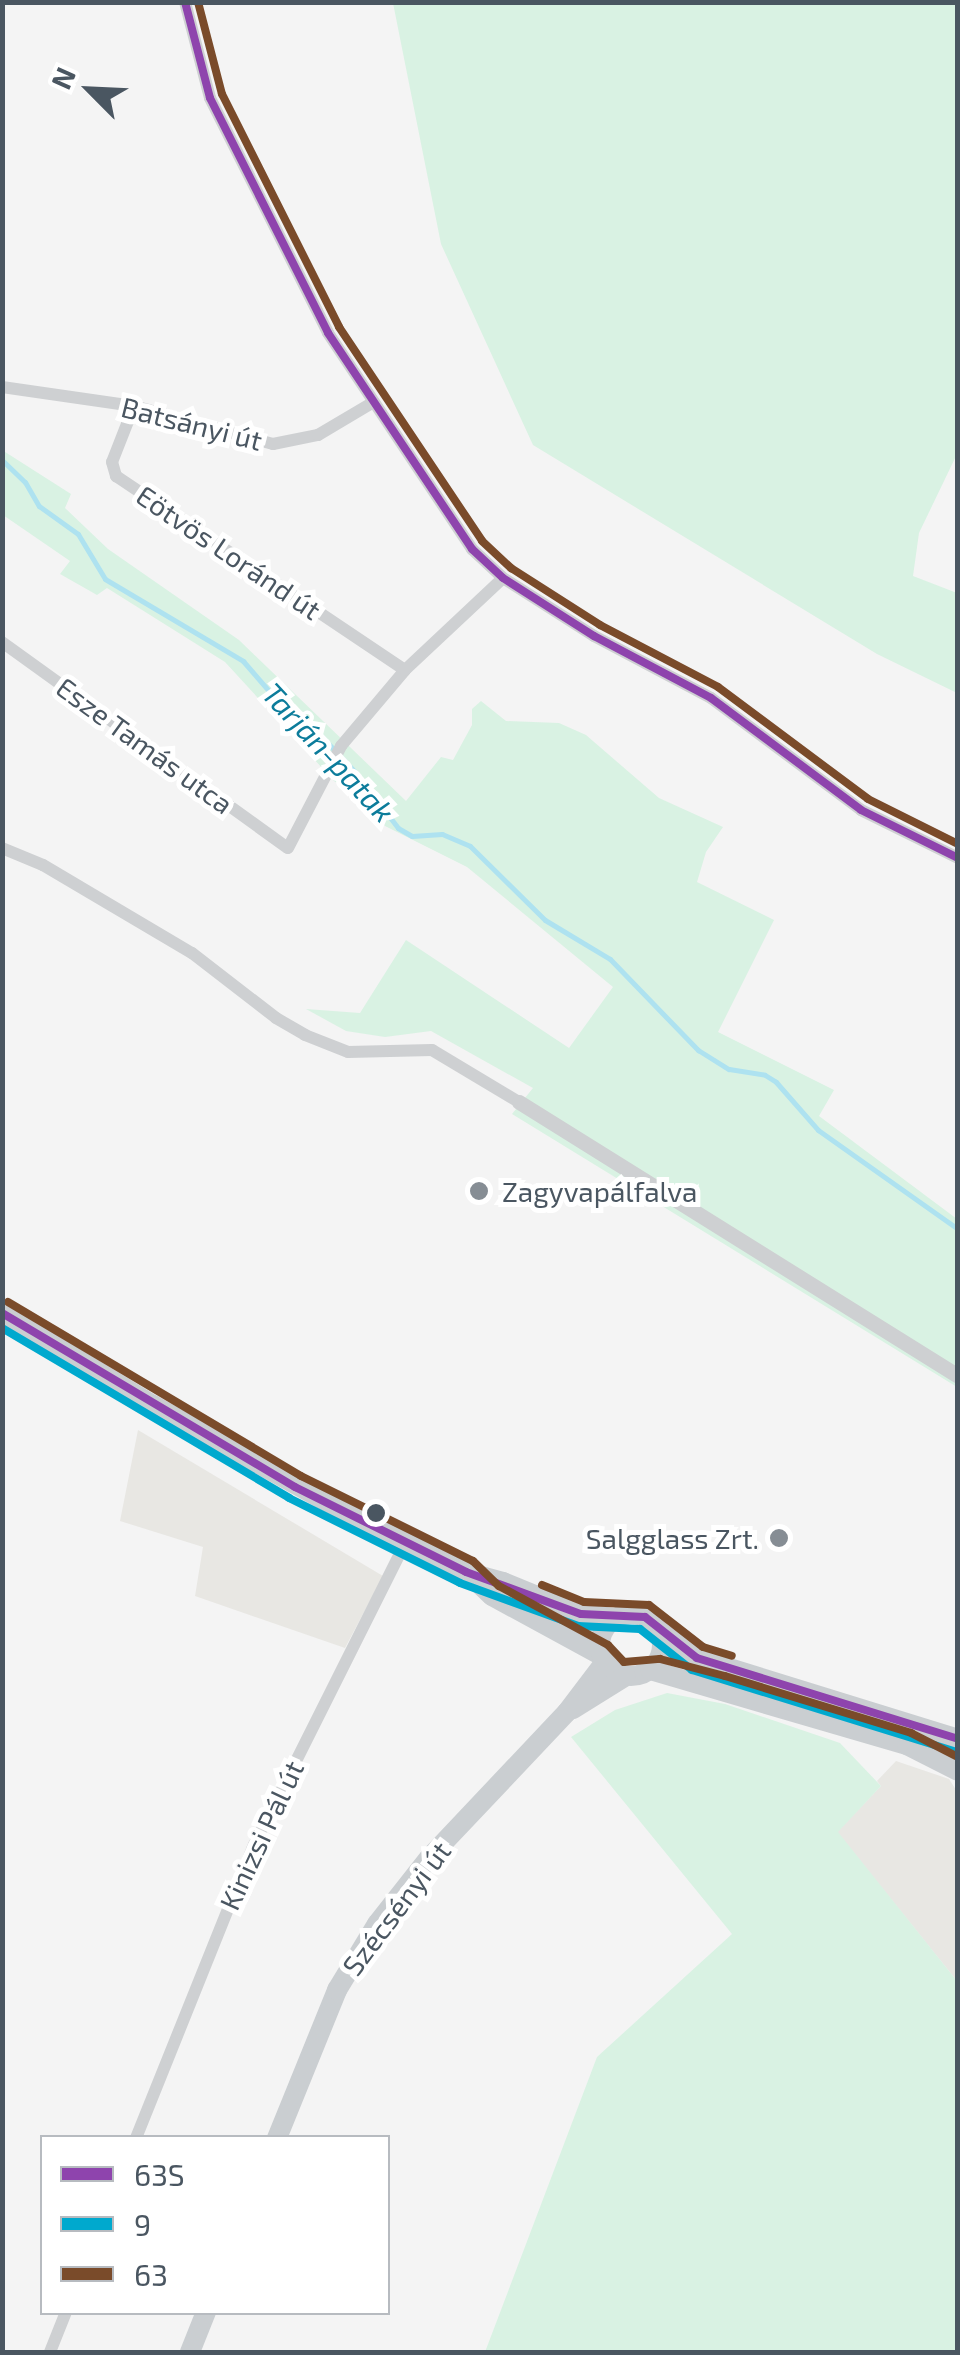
<!DOCTYPE html>
<html>
<head>
<meta charset="utf-8">
<style>
  body { margin:0 }
  #map { position:relative; width:960px; height:2355px; overflow:hidden; background:#f4f4f4; font-family:"Exo 2",sans-serif }
  div>[style] { position:absolute }
  [style*='--x'] { left:calc(var(--x)*1px); top:calc(var(--y)*1px); width:calc(var(--w)*1px); rotate:calc(var(--a)*1deg) }
  .commercial>* { inset:0; background:#e8e7e3 }
  .green>* { inset:0; background:#d9f2e3 }
  .stream>* { height:5px; margin:-2.5px; padding:0 2.5px; transform-origin:2.5px; border-radius:2.5px; background:#aee2f0 }
  .minor>* { height:12px; margin:-6px; padding:0 6px; transform-origin:6px; border-radius:6px; background:#ced0d2 }
  .tertiary>* { height:15px; margin:-7.5px; padding:0 7.5px; transform-origin:7.5px; border-radius:7.5px; background:#ced0d2 }
  .primary>* { height:20px; margin:-10px; padding:0 10px; transform-origin:10px; border-radius:10px; background:#caced1 }
  .primary>.ring { margin:-10px; padding:0; box-sizing:content-box; background:none; border:20px solid #caced1; border-radius:50% }
  .bus-1>* { height:8px; margin:-4px; padding:0 4px; transform-origin:4px; border-radius:4px; background:#8e44ad }
  .bus-2>* { height:8px; margin:-4px; padding:0 4px; transform-origin:4px; border-radius:4px; background:#00a9ce }
  .bus-3>* { height:8px; margin:-4px; padding:0 4px; transform-origin:4px; border-radius:4px; background:#7a4b2a }
  .dots>* { width:28px; height:28px; translate:-50% -50%; box-sizing:border-box; border:5px solid #fff; border-radius:50% }
  span { translate:-50% -50%; white-space:nowrap; text-align:center; line-height:1.15; -webkit-text-stroke:10px #fff; paint-order:stroke }
  .street-label { font-size:28px; color:#4a5661 }
  .poi-label { font-size:28px; color:#4a5661 }
  .left { translate:0 -50%; text-align:left }
  .right { translate:-100% -50%; text-align:right }
  .water-label { font-size:30px; color:#0c7c9b; font-style:italic }
  .frame { position:absolute; inset:0; border:5px solid #4a5661; pointer-events:none }
  .legend { position:absolute; left:40px; top:2135px; width:350px; height:180px; box-sizing:border-box; background:#fff; border:2px solid #b7bbc0; margin:0; padding:12px 18px; list-style:none; font-size:30px; color:#4a5661 }
  .legend li { display:flex; align-items:center; gap:20px; height:50px }
  .legend b { width:50px; border:2px solid #b7bbc0 }
  .north { position:absolute; left:40px; top:40px; width:100px; height:100px; -webkit-text-stroke:8px #fff; paint-order:stroke; rotate:294deg; font-size:28px; font-weight:700; line-height:40px; text-align:center; color:#4a5661 }
  .north::after { content:''; display:block; margin:auto; width:35px; height:45px; background:#4a5661; clip-path:polygon(50% 0,100% 100%,50% 72%,0 100%) }
</style>
</head>
<body>
<div id="map">
  <div class="commercial">
    <i style="clip-path:polygon(138px 1430px,383px 1576px,345px 1648px,195px 1596px,203px 1547px,120px 1521px)"></i>
    <i style="clip-path:polygon(896px 1761px,949px 1779px,958px 1793px,957px 1981px,837px 1832px,881px 1786px,877px 1781px)"></i>
  </div>
  <div class="green">
    <i style="clip-path:polygon(393px 3px,957px 3px,957px 454px,919px 533px,913px 576px,957px 593px,957px 693px,877px 654px,533px 445px,441px 244px)"></i>
    <i style="clip-path:polygon(2px 450px,71px 494px,65px 508px,108px 549px,239px 640px,406px 801px,441px 757px,453px 760px,472px 725px,472px 709px,481px 701px,506px 721px,559px 723px,586px 735px,659px 798px,723px 827px,706px 852px,697px 882px,774px 920px,718px 1032px,834px 1090px,819px 1116px,957px 1219px,957px 1387px,512px 1114px,533px 1088px,431px 1031px,385px 1037px,346px 1031px,306px 1009px,360px 1013px,406px 940px,569px 1048px,613px 987px,467px 867px,385px 826px,358px 796px,334px 781px,225px 662px,107px 588px,97px 595px,60px 574px,70px 561px,3px 515px)"></i>
    <i style="clip-path:polygon(667px 1693px,725px 1704px,840px 1743px,881px 1786px,838px 1832px,957px 1981px,957px 2352px,485px 2352px,597px 2057px,732px 1934px,571px 1737px,615px 1710px)"></i>
  </div>
  <div class="stream">
    <i style="--x:2;--y:460;--w:32;--a:44"></i>
    <i style="--x:25;--y:482;--w:28;--a:60"></i>
    <i style="--x:39;--y:506;--w:48;--a:35.7"></i>
    <i style="--x:78;--y:534;--w:52;--a:59"></i>
    <i style="--x:105;--y:579;--w:161;--a:30.7"></i>
    <i style="--x:243;--y:661;--w:60;--a:49.1"></i>
    <i style="--x:282;--y:706;--w:29;--a:31"></i>
    <i style="--x:307;--y:721;--w:71;--a:46.7"></i>
    <i style="--x:356;--y:773;--w:69;--a:52.6"></i>
    <i style="--x:398;--y:828;--w:16;--a:30"></i>
    <i style="--x:412;--y:836;--w:30;--a:-4"></i>
    <i style="--x:442;--y:834;--w:30;--a:23"></i>
    <i style="--x:470;--y:846;--w:105;--a:44.6"></i>
    <i style="--x:545;--y:920;--w:76;--a:31"></i>
    <i style="--x:610;--y:959;--w:127;--a:46"></i>
    <i style="--x:698;--y:1050;--w:36;--a:32"></i>
    <i style="--x:729;--y:1069;--w:36;--a:9"></i>
    <i style="--x:765;--y:1075;--w:13;--a:32"></i>
    <i style="--x:776;--y:1082;--w:64;--a:48.8"></i>
    <i style="--x:818;--y:1130;--w:171;--a:35.3"></i>
  </div>
  <div class="minor">
    <i style="--x:185;--y:2;--w:99;--a:75.4"></i>
    <i style="--x:210;--y:98;--w:263;--a:63.3"></i>
    <i style="--x:328;--y:333;--w:260;--a:56.3"></i>
    <i style="--x:472;--y:549;--w:42;--a:43.1"></i>
    <i style="--x:503;--y:578;--w:108;--a:32.5"></i>
    <i style="--x:594;--y:636;--w:132;--a:27.9"></i>
    <i style="--x:711;--y:698;--w:187;--a:36.7"></i>
    <i style="--x:861;--y:810;--w:108;--a:26.3"></i>
    <i style="--x:2;--y:387;--w:133;--a:8.2"></i>
    <i style="--x:134;--y:406;--w:144;--a:15.3"></i>
    <i style="--x:273;--y:444;--w:46;--a:-11.3"></i>
    <i style="--x:318;--y:435;--w:63;--a:-30.7"></i>
    <i style="--x:134;--y:406;--w:60;--a:111.4"></i>
    <i style="--x:112;--y:462;--w:15;--a:74"></i>
    <i style="--x:116;--y:476;--w:348;--a:33.9"></i>
    <i style="--x:2;--y:642;--w:352;--a:35.8"></i>
    <i style="--x:288;--y:848;--w:115;--a:-62.5"></i>
    <i style="--x:341;--y:746;--w:99;--a:-49.9"></i>
    <i style="--x:405;--y:670;--w:134;--a:-43.2"></i>
    <i style="--x:2;--y:848;--w:44;--a:22.5"></i>
    <i style="--x:43;--y:865;--w:173;--a:30.6"></i>
    <i style="--x:192;--y:953;--w:106;--a:37.7"></i>
    <i style="--x:276;--y:1018;--w:34;--a:30"></i>
    <i style="--x:305;--y:1035;--w:46;--a:21.6"></i>
    <i style="--x:348;--y:1052;--w:84;--a:-1.4"></i>
    <i style="--x:432;--y:1050;--w:101;--a:30.9"></i>
    <i style="--x:136;--y:2138;--w:316;--a:-68.1"></i>
    <i style="--x:254;--y:1845;--w:339;--a:-63.4"></i>
    <i style="--x:50;--y:2352;--w:43;--a:-68.2"></i>
  </div>
  <div class="tertiary">
    <i style="--x:519;--y:1102;--w:517;--a:31.97"></i>
  </div>
  <div class="primary">
    <i style="--x:2;--y:1313;--w:177;--a:31.4"></i>
    <i style="--x:153;--y:1405;--w:230;--a:29.1"></i>
    <i style="--x:354;--y:1517;--w:125;--a:26.2"></i>
    <i style="--x:466;--y:1572;--w:38;--a:15"></i>
    <i style="--x:503;--y:1582;--w:84;--a:22.3"></i>
    <i style="--x:581;--y:1614;--w:35;--a:7"></i>
    <i style="--x:468;--y:1573;--w:33;--a:44"></i>
    <i style="--x:492;--y:1596;--w:125;--a:28.6"></i>
    <i class="ring" style="left:600px;top:1614px;width:42px;height:42px"></i>
    <i style="--x:659;--y:1631;--w:47;--a:35.4"></i>
    <i style="--x:697;--y:1658;--w:273;--a:17.2"></i>
    <i style="--x:650;--y:1670;--w:268;--a:16.3"></i>
    <i style="--x:907;--y:1745;--w:57;--a:27"></i>
    <i style="--x:573;--y:1709;--w:62;--a:-31.9"></i>
    <i style="--x:277;--y:2138;--w:160;--a:-67.9"></i>
    <i style="--x:337;--y:1990;--w:77;--a:-58.8"></i>
    <i style="--x:377;--y:1924;--w:84;--a:-51.8"></i>
    <i style="--x:429;--y:1858;--w:201;--a:-46.6"></i>
    <i style="--x:567;--y:1712;--w:63;--a:-52.8"></i>
    <i style="--x:190;--y:2352;--w:43;--a:-68.2"></i>
  </div>
  <div class="bus-1">
    <i style="--x:185;--y:2;--w:99;--a:75.4"></i>
    <i style="--x:210;--y:98;--w:263;--a:63.3"></i>
    <i style="--x:328;--y:333;--w:260;--a:56.3"></i>
    <i style="--x:472;--y:549;--w:42;--a:43.1"></i>
    <i style="--x:503;--y:578;--w:108;--a:32.5"></i>
    <i style="--x:594;--y:636;--w:132;--a:27.9"></i>
    <i style="--x:711;--y:698;--w:187;--a:36.7"></i>
    <i style="--x:861;--y:810;--w:108;--a:26.3"></i>
    <i style="--x:2;--y:1313;--w:341;--a:30.7"></i>
    <i style="--x:295;--y:1487;--w:191;--a:26.4"></i>
    <i style="--x:466;--y:1572;--w:122;--a:20.1"></i>
    <i style="--x:581;--y:1614;--w:64;--a:2.7"></i>
    <i style="--x:645;--y:1617;--w:66;--a:38.3"></i>
    <i style="--x:697;--y:1658;--w:273;--a:17.2"></i>
  </div>
  <div class="bus-2">
    <i style="--x:2;--y:1328;--w:334;--a:30.6"></i>
    <i style="--x:289;--y:1498;--w:191;--a:26.4"></i>
    <i style="--x:460;--y:1583;--w:126;--a:20"></i>
    <i style="--x:578;--y:1626;--w:62;--a:2.8"></i>
    <i style="--x:640;--y:1629;--w:66;--a:38.3"></i>
    <i style="--x:692;--y:1670;--w:274;--a:17.2"></i>
  </div>
  <div class="bus-3">
    <i style="--x:198;--y:2;--w:95;--a:75.4"></i>
    <i style="--x:222;--y:94;--w:261;--a:63.3"></i>
    <i style="--x:339;--y:327;--w:257;--a:56.2"></i>
    <i style="--x:482;--y:541;--w:40;--a:43"></i>
    <i style="--x:511;--y:568;--w:106;--a:32.6"></i>
    <i style="--x:600;--y:625;--w:133;--a:27.7"></i>
    <i style="--x:718;--y:687;--w:187;--a:36.7"></i>
    <i style="--x:868;--y:799;--w:101;--a:26.6"></i>
    <i style="--x:8;--y:1302;--w:341;--a:30.7"></i>
    <i style="--x:301;--y:1476;--w:192;--a:26.3"></i>
    <i style="--x:473;--y:1561;--w:36;--a:44"></i>
    <i style="--x:499;--y:1586;--w:124;--a:28.4"></i>
    <i style="--x:608;--y:1645;--w:23;--a:47"></i>
    <i style="--x:624;--y:1662;--w:36;--a:-5"></i>
    <i style="--x:660;--y:1659;--w:67;--a:14.7"></i>
    <i style="--x:725;--y:1676;--w:195;--a:17"></i>
    <i style="--x:911;--y:1733;--w:53;--a:27.1"></i>
    <i style="--x:542;--y:1585;--w:45;--a:22"></i>
    <i style="--x:584;--y:1602;--w:65;--a:2.6"></i>
    <i style="--x:649;--y:1605;--w:68;--a:37.9"></i>
    <i style="--x:703;--y:1647;--w:30;--a:17"></i>
  </div>
  <div class="dots">
    <i style="left:479px;top:1191px;background:#868d94"></i>
    <i style="left:376px;top:1513px;background:#4a5661"></i>
    <i style="left:779px;top:1538px;background:#868d94"></i>
  </div>
  <div class="street-label">
    <span style="left:192px;top:423px;rotate:14deg">Batsányi út</span>
    <span style="left:229px;top:552px;rotate:34deg">Eötvös Loránd út</span>
    <span style="left:145px;top:745px;rotate:36deg">Esze Tamás utca</span>
    <span style="left:261px;top:1835px;rotate:-65deg">Kinizsi Pál út</span>
    <span style="left:396px;top:1908px;rotate:-53deg">Szécsényi út</span>
  </div>
  <div class="poi-label">
    <span class="left" style="left:502px;top:1191px">Zagyvapálfalva</span>
    <span class="right" style="left:759px;top:1538px">Salgglass Zrt.</span>
  </div>
  <div class="water-label">
    <span style="left:329px;top:752px;rotate:47deg">Tarján-patak</span>
  </div>
  <div class="frame"></div>
  <ul class="legend">
  <li><b style="height:12px;background:#8e44ad"></b>63S</li>
  <li><b style="height:12px;background:#00a9ce"></b>9</li>
  <li><b style="height:12px;background:#7a4b2a"></b>63</li>
  </ul>
  <div class="north">N</div>
</div>
</body>
</html>
